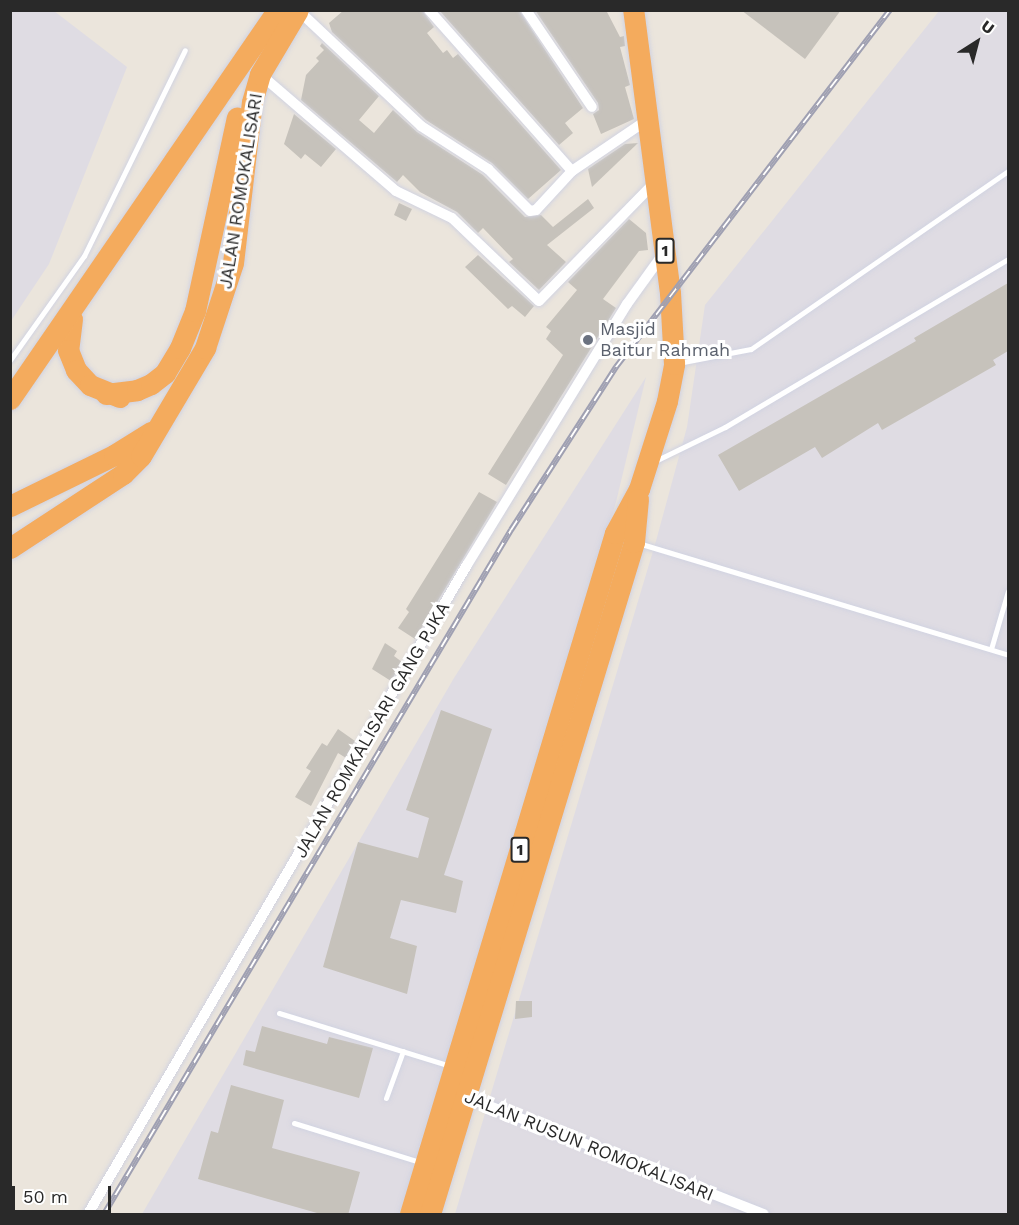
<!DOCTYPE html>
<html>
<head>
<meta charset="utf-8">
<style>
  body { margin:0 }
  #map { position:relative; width:1019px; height:1225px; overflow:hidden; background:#ebe5dc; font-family:"Work Sans",sans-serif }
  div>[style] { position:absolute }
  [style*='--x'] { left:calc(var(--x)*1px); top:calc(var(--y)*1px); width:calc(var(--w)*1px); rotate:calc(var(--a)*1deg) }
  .industrial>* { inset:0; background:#dfdce3 }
  .building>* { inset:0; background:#c6c2bb }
  .roads { filter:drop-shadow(0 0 2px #d1d3e1) drop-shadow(0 0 2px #d1d3e1) }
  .lane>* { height:5px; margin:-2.5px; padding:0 2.5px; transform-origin:2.5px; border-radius:2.5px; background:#fff }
  .street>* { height:10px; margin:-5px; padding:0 5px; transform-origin:5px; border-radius:5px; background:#fff }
  .highway>* { height:21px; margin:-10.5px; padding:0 10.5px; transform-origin:10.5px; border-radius:10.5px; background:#f4ab5d }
  .rail>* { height:6px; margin-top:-3px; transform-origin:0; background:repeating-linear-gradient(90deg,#fff 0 11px,#9fa0b2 0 22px); box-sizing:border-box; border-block:2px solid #9fa0b2 }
  .dots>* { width:16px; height:16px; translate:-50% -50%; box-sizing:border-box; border:3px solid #fff; border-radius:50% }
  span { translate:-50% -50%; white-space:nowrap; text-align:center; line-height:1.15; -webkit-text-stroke:6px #fff; paint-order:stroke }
  .shield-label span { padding:2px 4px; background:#fff; border:2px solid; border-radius:4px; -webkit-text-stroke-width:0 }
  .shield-label { font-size:16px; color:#292929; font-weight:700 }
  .street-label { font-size:18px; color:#292929 }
  .worship-label { font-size:18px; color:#5b616d }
  .left { translate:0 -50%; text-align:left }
  .frame { position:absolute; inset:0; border:12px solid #292929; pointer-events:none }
  .north { position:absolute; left:947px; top:12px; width:60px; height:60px; -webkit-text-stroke:4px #fff; paint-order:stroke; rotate:36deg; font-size:16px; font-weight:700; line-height:24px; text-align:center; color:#292929 }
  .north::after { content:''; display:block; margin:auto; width:21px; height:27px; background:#292929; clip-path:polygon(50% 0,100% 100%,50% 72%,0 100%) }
  .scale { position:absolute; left:12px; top:1186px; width:99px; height:27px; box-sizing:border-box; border:3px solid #292929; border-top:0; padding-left:8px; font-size:18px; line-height:21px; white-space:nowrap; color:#292929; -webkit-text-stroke:4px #fff; paint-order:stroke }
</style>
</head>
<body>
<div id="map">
  <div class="industrial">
    <i style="clip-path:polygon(11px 10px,54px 11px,127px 67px,49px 264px,11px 321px)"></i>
    <i style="clip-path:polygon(939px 11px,1008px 11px,1008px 1214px,455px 1214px,656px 541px,687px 427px,705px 305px)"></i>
    <i style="clip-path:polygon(646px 377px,616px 502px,400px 1214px,142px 1214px,454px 678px)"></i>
  </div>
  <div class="building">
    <i style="clip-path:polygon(344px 10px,422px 10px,434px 27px,427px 33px,443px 53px,447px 50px,453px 58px,458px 54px,561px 170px,528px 199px,492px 163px,426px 120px,332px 32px,329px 23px)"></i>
    <i style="clip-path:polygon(439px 10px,519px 10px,583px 108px,565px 123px,573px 133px,559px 145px)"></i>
    <i style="clip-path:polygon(535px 10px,606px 10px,620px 37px,624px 36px,625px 46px,620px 47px,630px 85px,625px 87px,634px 119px,601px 134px,593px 114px,599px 110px,598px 103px)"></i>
    <i style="clip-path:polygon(741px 10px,841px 10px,805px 59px)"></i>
    <i style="clip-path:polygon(322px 43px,379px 96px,359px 120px,374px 133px,393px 110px,417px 132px,483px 175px,525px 217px,541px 215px,553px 227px,588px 199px,594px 208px,547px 245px,566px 262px,539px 290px,509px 262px,513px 259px,483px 228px,478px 233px,457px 212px,420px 192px,403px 175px,397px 182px,301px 100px,306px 75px,319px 61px,316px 58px,324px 50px,320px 46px)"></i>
    <i style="clip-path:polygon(294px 114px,336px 149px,321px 167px,305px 154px,301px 159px,284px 144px)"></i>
    <i style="clip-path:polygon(638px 143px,592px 187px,588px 169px,625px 144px)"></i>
    <i style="clip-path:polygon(399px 203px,412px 209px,406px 221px,394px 215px)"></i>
    <i style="clip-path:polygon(629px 219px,646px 233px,648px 250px,639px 251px,603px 299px,616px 308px,506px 485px,488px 474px,563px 355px,546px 339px,551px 331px,546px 327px,577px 290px,568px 282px)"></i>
    <i style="clip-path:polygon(478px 255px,534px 306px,525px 317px,512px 306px,508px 309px,465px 267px)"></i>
    <i style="clip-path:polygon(1008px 283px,1008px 351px,993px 360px,996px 365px,882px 430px,878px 423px,822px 458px,815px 447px,739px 491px,718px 455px,916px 341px,914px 338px)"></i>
    <i style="clip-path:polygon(479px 492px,497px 502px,415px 639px,398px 628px,409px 612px,406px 609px)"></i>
    <i style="clip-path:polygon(385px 643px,397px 651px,394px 656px,402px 662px,391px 681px,372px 669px)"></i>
    <i style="clip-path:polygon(441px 710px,492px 729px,444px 875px,463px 881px,456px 913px,401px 900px,390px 938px,417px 946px,407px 994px,323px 967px,358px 842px,418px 858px,429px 818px,406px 810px)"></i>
    <i style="clip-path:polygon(338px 729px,355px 741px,346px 758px,338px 753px,311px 806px,295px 797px,311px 771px,306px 768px,322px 743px,327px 746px)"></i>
    <i style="clip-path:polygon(516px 1001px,532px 1001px,532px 1017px,515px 1019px)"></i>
    <i style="clip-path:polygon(262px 1026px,327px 1044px,329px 1037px,373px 1048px,359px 1098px,243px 1065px,246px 1050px,255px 1052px)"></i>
    <i style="clip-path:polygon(231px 1085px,284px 1100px,272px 1148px,360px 1172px,348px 1215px,324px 1215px,198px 1179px,211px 1131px,218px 1133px)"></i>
  </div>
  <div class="roads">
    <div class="lane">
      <i style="--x:10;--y:360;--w:128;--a:-54.6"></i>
      <i style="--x:84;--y:256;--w:229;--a:-63.9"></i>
      <i style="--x:678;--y:363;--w:74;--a:-10.9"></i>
      <i style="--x:751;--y:349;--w:313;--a:-34.7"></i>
      <i style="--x:653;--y:462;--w:80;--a:-25.9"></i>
      <i style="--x:725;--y:427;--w:329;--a:-30.7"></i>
      <i style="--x:638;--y:543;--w:387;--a:16.8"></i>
      <i style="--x:991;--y:649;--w:60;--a:-73.7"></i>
      <i style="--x:279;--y:1013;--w:179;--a:17.2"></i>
      <i style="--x:386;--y:1098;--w:50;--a:-70.1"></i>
      <i style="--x:294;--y:1123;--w:132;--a:17.2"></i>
    </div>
    <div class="street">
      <i style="--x:298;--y:10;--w:169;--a:43.3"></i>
      <i style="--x:421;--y:126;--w:80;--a:32.7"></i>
      <i style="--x:488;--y:169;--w:59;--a:45"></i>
      <i style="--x:530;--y:211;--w:6;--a:-9"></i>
      <i style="--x:536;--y:210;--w:53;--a:-47.3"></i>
      <i style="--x:572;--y:171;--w:91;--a:-34.2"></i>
      <i style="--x:429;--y:10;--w:215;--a:48.4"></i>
      <i style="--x:526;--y:10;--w:117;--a:55.8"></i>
      <i style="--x:260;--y:74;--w:179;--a:40.7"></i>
      <i style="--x:396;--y:191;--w:62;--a:25.7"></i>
      <i style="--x:452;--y:218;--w:120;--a:43.7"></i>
      <i style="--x:539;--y:301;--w:168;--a:-45.7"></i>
      <i style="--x:464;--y:1096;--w:322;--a:21.5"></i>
      <i style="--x:88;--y:1214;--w:752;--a:-59.72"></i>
      <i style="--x:467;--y:565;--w:306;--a:-58.5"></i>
      <i style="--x:627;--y:304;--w:62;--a:-54.2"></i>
    </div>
    <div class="highway">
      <i style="--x:72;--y:319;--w:31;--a:97"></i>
      <i style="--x:68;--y:350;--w:22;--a:68"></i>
      <i style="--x:76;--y:370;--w:21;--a:47"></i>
      <i style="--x:90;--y:385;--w:32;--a:22"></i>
      <i style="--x:106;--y:394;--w:31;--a:-7"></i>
      <i style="--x:137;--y:390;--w:15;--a:-23"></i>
      <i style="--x:151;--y:384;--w:18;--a:-38"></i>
      <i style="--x:165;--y:373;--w:29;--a:-59"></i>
      <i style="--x:180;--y:348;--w:40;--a:-68"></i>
      <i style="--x:195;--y:311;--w:198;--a:-77.8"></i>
      <i style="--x:10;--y:399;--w:472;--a:-55.5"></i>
      <i style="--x:10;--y:506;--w:116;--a:-26.1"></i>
      <i style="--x:114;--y:455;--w:44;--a:-31.9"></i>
      <i style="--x:10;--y:548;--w:135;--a:-33.2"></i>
      <i style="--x:123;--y:474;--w:25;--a:-45"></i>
      <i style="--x:141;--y:456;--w:126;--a:-59.3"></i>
      <i style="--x:205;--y:348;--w:89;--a:-71.8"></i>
      <i style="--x:233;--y:263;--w:162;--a:-83.3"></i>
      <i style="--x:252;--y:102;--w:29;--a:-74"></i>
      <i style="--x:260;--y:74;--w:74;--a:-59.3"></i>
      <i style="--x:410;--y:1214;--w:711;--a:-73.25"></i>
      <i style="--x:615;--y:533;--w:50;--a:-61.4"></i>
      <i style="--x:639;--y:489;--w:92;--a:-72.3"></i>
      <i style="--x:667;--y:401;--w:38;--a:-79"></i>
      <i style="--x:674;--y:364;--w:71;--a:-93.2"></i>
      <i style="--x:670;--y:293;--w:285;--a:-97.4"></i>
      <i style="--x:430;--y:1214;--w:702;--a:-73.11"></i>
      <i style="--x:634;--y:542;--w:43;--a:-84.7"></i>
    </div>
  </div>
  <div class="rail">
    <i style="--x:104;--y:1214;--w:796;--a:-59.25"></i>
    <i style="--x:511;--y:530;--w:194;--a:-57.2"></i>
    <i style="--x:616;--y:367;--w:450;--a:-52.5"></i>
  </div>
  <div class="dots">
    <i style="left:588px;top:340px;background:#6b7280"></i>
  </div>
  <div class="shield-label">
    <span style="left:665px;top:251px">1</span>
    <span style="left:520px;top:850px">1</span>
  </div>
  <div class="street-label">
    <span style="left:241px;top:191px;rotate:-81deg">JALAN ROMOKALISARI</span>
    <span style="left:372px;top:730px;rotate:-60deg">JALAN ROMKALISARI GANG PJKA</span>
    <span style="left:589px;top:1146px;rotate:22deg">JALAN RUSUN ROMOKALISARI</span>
  </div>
  <div class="worship-label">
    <span class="left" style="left:600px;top:340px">Masjid<br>Baitur Rahmah</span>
  </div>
  <div class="frame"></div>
  <div class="north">U</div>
  <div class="scale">50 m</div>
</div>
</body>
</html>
